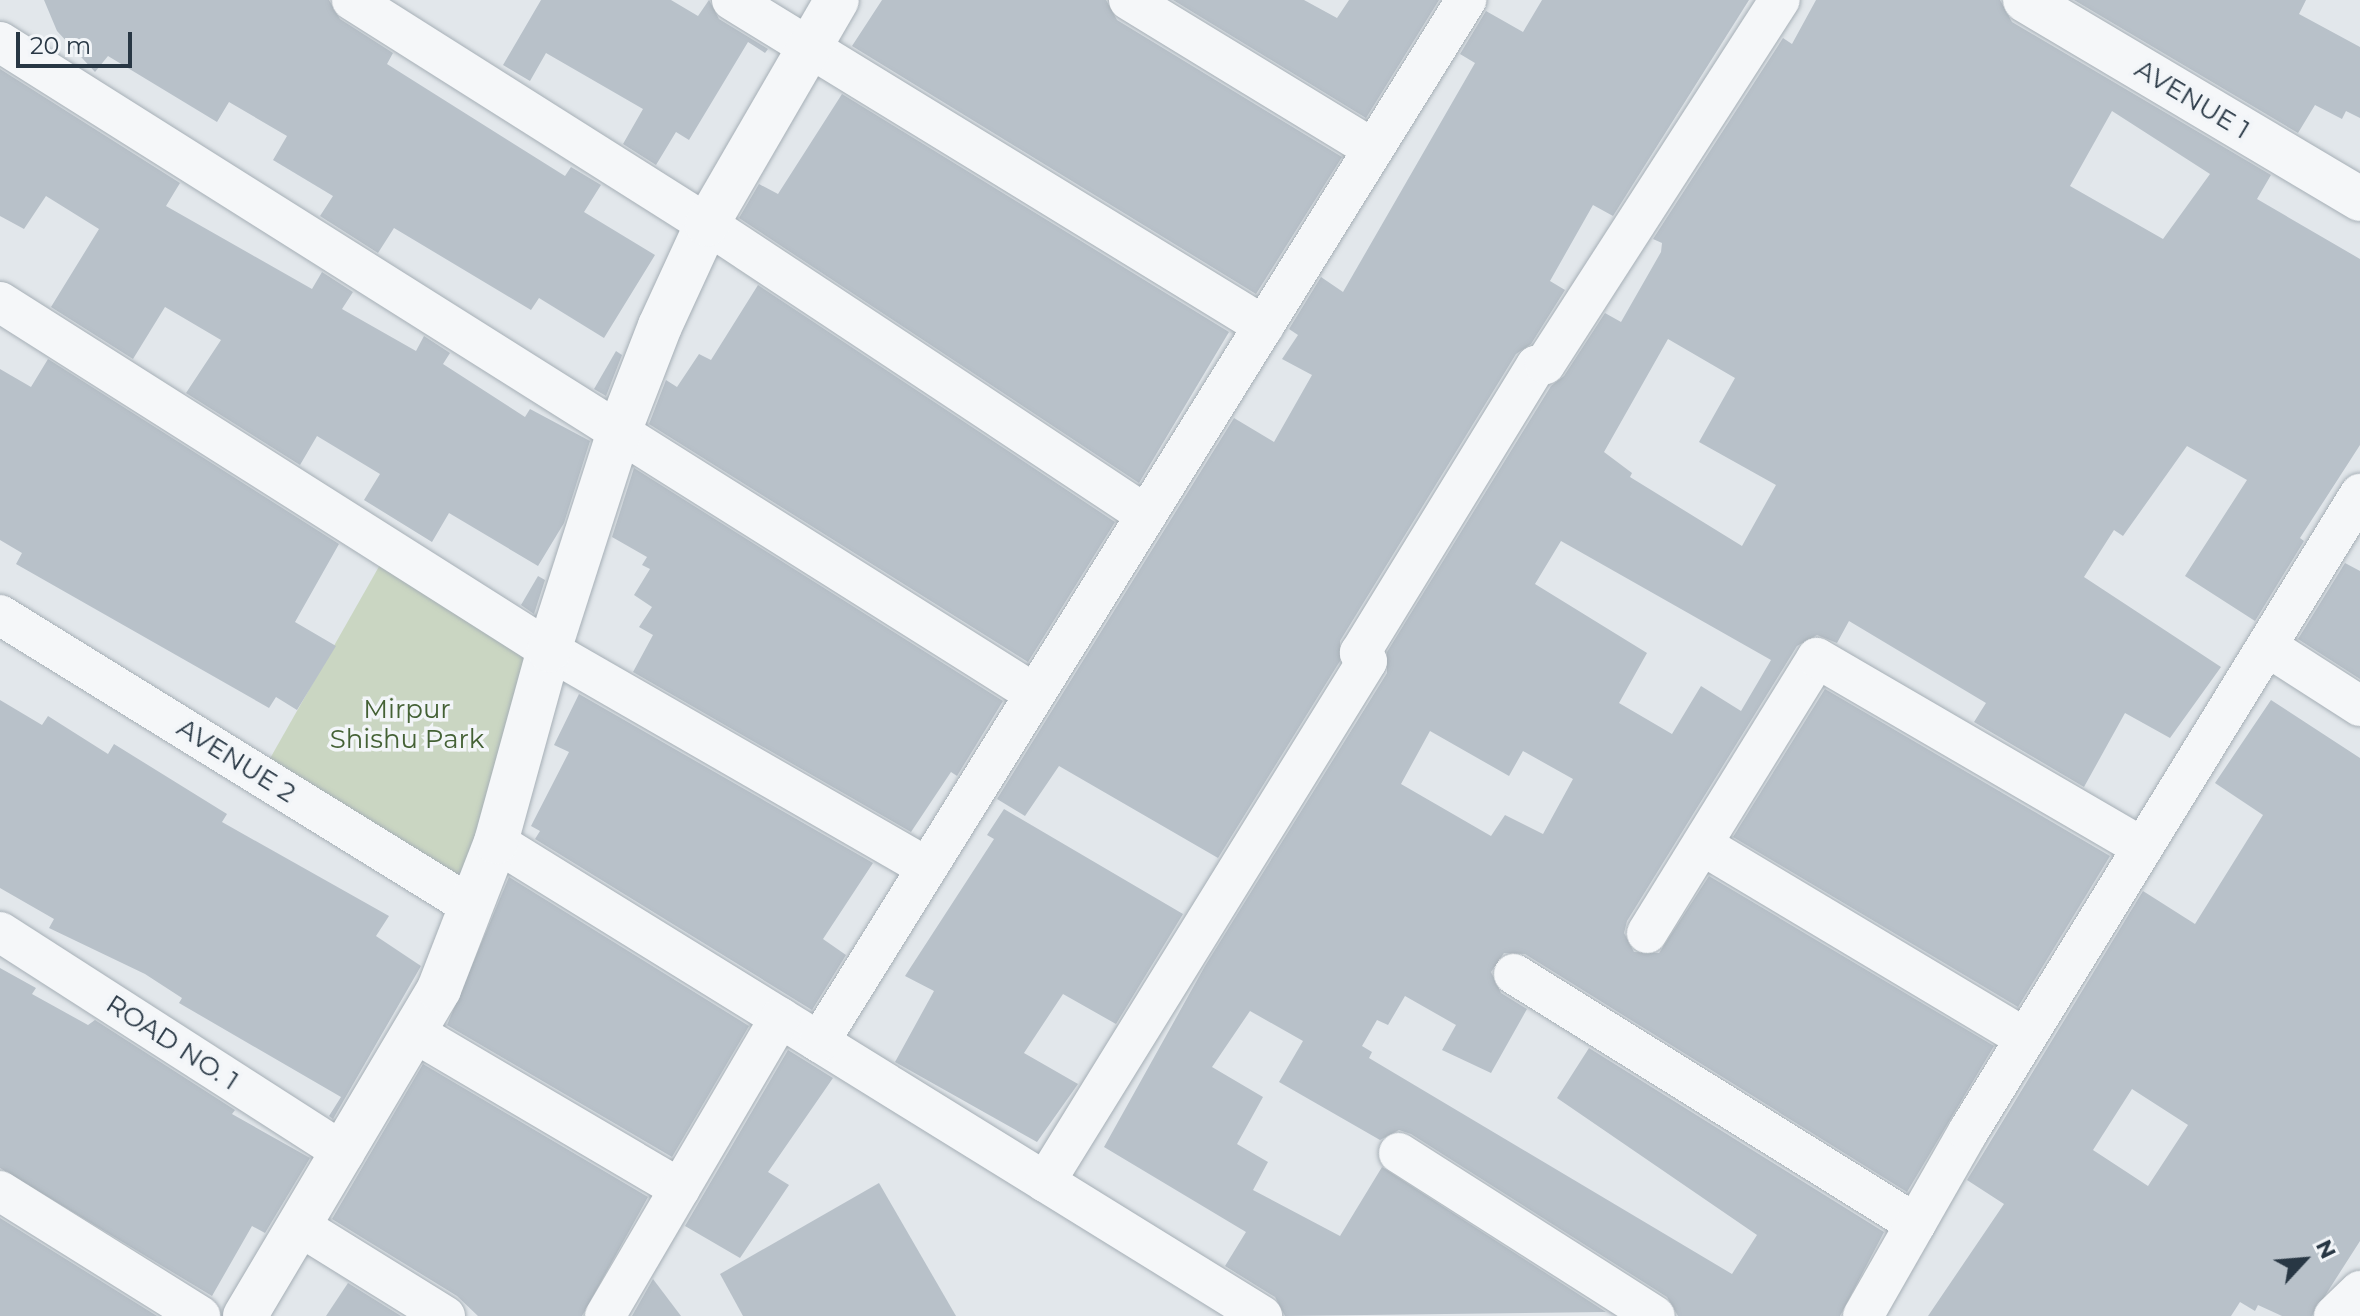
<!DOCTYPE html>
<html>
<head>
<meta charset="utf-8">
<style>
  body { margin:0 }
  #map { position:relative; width:2360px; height:1316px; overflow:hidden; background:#e2e7eb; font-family:Montserrat,sans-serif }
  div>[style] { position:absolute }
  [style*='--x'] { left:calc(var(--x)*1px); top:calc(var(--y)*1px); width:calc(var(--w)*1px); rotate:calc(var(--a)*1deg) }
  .green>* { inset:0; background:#cad6c2 }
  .building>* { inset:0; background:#b8c1c9 }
  .roads { filter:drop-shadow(0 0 2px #a6afb6) drop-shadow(0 0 2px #a6afb6) }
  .minor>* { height:40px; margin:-20px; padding:0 20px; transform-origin:20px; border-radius:20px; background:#f5f7f9 }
  .tertiary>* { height:44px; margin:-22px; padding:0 22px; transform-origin:22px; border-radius:22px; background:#f5f7f9 }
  span { translate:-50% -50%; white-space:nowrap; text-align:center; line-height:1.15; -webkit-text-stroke:7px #f2f5f8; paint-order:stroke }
  .street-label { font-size:26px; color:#283744 }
  .park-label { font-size:26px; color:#446135 }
  .north { position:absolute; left:2264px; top:1220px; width:80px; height:80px; -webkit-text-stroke:6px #f2f5f8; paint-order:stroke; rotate:64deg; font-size:22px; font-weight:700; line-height:32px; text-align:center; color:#283744 }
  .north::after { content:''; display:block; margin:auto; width:28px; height:36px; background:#283744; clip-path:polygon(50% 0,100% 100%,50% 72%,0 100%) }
  .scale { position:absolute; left:16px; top:32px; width:116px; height:36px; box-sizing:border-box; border:4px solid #283744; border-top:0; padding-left:10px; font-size:24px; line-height:28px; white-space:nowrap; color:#283744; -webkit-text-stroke:6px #f2f5f8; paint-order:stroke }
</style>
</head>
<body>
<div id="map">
  <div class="green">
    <i style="clip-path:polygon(381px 563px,533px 658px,466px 886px,268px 762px)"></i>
  </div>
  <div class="building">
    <i style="clip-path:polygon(44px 0,329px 0,340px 19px,393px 53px,387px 64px,565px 176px,571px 167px,601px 185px,584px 212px,655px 255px,604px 338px,539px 298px,531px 310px,394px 228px,378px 253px,320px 216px,333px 196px,273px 160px,287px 136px,229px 102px,217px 122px,108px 56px,95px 72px,57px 31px)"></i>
    <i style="clip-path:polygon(541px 0,671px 0,698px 16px,709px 0,719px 19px,768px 49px,765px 53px,748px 42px,689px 140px,676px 132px,656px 165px,623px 144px,643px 109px,546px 53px,530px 81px,503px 65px)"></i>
    <i style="clip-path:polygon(882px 0,1106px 0,1117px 20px,1342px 157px,1256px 294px,852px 46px)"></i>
    <i style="clip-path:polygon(1173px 0,1304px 0,1337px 18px,1349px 0,1439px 0,1366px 118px)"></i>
    <i style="clip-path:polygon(1542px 0,1749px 0,1613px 216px,1593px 205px,1550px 281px,1565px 290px,1531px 344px,1516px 354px,1340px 641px,1340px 661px,1218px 858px,1059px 766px,1025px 816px,997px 799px,1234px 418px,1274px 442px,1312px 375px,1282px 359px,1298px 335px,1289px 329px,1321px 277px,1343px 292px,1475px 63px,1460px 54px,1486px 11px,1523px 32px)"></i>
    <i style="clip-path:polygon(evenodd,1816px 0,2000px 0,2012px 22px,2271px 175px,2257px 199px,2360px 259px,2360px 445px,2300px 538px,2304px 541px,2255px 621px,2185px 576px,2247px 480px,2187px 446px,2123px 536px,2114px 530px,2084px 577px,2221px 667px,2170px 738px,2125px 713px,2084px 787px,1974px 722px,1986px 703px,1849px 621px,1837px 643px,1817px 635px,1797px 646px,1627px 921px,1624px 933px,1634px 952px,1659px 953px,1709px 876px,1994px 1046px,1907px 1192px,1525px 954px,1504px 953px,1491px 972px,1501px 993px,1527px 1009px,1491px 1073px,1442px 1050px,1456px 1025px,1405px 996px,1388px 1025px,1377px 1020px,1362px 1046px,1372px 1052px,1369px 1058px,1732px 1274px,1757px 1235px,1557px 1098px,1589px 1048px,1884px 1232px,1840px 1316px,1678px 1316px,1667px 1297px,1411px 1134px,1399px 1130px,1380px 1140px,1279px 1082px,1303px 1041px,1250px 1011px,1212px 1067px,1263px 1097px,1237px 1144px,1268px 1162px,1253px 1190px,1340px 1236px,1382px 1167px,1606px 1312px,1285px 1316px,1275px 1297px,1225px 1266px,1246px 1232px,1104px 1147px,1205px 966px,1387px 673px,1387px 652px,1551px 386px,1564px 376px,1605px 313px,1621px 322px,1661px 252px,1662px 243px,1653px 239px,1783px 38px,1792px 44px,1816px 0,2112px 111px,2210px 174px,2163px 239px,2070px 186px,2112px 111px,1816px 0,1668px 339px,1735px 378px,1699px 442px,1776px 485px,1742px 546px,1630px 477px,1632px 473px,1604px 452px,1668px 339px,1816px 0,1561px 541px,1771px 660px,1741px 711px,1701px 686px,1672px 734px,1619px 703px,1647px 653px,1535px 584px,1561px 541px,1816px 0,1430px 731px,1509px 776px,1523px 751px,1573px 779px,1543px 834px,1505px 815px,1491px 836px,1401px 784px,1430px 731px)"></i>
    <i style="clip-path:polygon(2074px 0,2306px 0,2299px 14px,2360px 47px,2360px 118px,2346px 111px,2342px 119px,2315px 105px,2298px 133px)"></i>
    <i style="clip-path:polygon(0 69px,180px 183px,166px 206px,312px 289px,322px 272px,353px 292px,342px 309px,416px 351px,424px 336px,450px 353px,443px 364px,525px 417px,530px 409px,590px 441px,564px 523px,538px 566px,449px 513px,432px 542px,364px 500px,380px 474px,317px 436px,300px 465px,186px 393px,221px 340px,165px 307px,133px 359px,51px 307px,99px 229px,46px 196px,24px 229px,0 216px)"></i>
    <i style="clip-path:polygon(842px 94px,1229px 332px,1139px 483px,739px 218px,759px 184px,778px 194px)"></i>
    <i style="clip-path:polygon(758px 285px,1115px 522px,1028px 662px,649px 424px,666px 380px,677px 387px,699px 354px,711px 360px)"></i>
    <i style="clip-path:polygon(616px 351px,622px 355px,606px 396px,594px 389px)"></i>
    <i style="clip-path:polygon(48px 359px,339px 544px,295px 622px,336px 646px,297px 710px,276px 697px,269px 708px,16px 564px,22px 553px,0 540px,0 369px,31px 387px)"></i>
    <i style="clip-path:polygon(634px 468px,1003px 701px,957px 776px,951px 772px,911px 832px,633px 672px,653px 635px,639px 627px,652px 607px,634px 595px,650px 569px,642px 565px,647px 557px,612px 537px)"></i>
    <i style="clip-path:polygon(2345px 563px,2360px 571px,2360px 679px,2298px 639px)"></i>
    <i style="clip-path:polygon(538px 576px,545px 580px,534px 614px,521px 605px)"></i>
    <i style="clip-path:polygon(1825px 689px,2110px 856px,2018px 1007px,1733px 837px)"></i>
    <i style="clip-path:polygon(579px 694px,873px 863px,823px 939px,846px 955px,812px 1010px,535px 839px,540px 831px,531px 826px,569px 752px,554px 745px)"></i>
    <i style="clip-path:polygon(0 700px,42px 725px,48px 716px,108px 754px,114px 744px,227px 814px,222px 822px,389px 916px,376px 936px,421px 966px,333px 1119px,329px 1116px,341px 1097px,179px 1003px,182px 998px,145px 974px,49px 928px,54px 919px,0 888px)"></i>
    <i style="clip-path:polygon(evenodd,2271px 700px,2360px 758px,2360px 1241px,2312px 1316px,2282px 1316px,2258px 1305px,2255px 1311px,2240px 1302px,2231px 1316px,1928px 1316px,2004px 1204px,1967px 1180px,2143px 891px,2195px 924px,2263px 815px,2215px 783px,2271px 700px,2132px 1089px,2188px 1125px,2148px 1186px,2093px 1150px,2132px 1089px)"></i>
    <i style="clip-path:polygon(1004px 809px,1183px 914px,1116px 1024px,1063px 994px,1024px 1053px,1078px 1084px,1037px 1142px,895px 1062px,934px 991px,905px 976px,994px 839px,987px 835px)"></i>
    <i style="clip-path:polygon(509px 877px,749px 1026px,672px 1157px,447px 1025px)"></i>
    <i style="clip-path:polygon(0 968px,36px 988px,32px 994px,88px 1025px,95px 1020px,235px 1110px,232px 1114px,310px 1158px,265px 1233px,252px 1226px,212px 1296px,0 1168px)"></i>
    <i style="clip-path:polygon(788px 1050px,833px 1078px,768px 1172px,789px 1185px,740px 1258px,685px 1226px)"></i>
    <i style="clip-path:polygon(423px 1064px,648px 1197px,582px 1316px,478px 1316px,457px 1296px,332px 1219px)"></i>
    <i style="clip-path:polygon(879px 1183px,956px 1316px,743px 1316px,720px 1274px)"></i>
    <i style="clip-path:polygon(0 1218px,157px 1316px,0 1316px)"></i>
    <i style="clip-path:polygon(653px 1279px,681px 1316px,632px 1316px)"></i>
    <i style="clip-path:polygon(348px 1283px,401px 1316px,326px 1316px)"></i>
  </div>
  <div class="roads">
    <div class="minor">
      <i style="--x:352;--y:0;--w:420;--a:32.3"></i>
      <i style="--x:707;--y:224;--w:527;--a:33.54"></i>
      <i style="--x:732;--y:0;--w:624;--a:31.5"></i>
      <i style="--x:1129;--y:0;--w:286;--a:31.4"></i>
      <i style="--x:0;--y:42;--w:1223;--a:32.21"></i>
      <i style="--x:0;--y:302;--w:650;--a:32.37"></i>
      <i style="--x:549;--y:650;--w:436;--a:29.9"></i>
      <i style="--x:0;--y:615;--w:554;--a:31.71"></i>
      <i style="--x:2268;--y:647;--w:109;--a:32.7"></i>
      <i style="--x:496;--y:842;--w:901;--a:31.75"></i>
      <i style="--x:1704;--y:846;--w:374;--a:30.9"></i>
      <i style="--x:0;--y:932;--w:409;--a:32.7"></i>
      <i style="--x:1647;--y:933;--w:323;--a:-58.3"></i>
      <i style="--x:1817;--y:658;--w:376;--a:30.2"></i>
      <i style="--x:1514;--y:974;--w:473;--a:31.9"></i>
      <i style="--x:417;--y:1034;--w:305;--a:30.5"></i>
      <i style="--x:819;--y:1042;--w:1227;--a:-58.16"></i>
      <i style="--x:1399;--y:1153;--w:303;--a:32.5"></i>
      <i style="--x:1045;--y:1182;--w:612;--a:-58.28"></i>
      <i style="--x:1367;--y:661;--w:11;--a:-131"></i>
      <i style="--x:1360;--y:653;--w:337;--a:-58.5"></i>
      <i style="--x:1536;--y:366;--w:9;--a:-13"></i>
      <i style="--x:1545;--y:364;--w:433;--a:-57.2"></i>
      <i style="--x:0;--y:1191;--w:236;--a:32"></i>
      <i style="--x:298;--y:1225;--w:173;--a:31.8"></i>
      <i style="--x:605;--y:1316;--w:346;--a:-59.6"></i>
      <i style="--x:1863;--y:1316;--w:212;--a:-60.3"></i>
      <i style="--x:1968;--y:1132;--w:749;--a:-58.43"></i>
      <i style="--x:2334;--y:1316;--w:36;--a:-44"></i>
    </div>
    <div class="tertiary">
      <i style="--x:2025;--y:0;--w:390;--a:30.7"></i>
      <i style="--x:245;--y:1316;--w:380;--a:-59.3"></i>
      <i style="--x:439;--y:989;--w:158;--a:-68.8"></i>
      <i style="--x:496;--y:842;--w:199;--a:-74.6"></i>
      <i style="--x:549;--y:650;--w:232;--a:-72.2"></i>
      <i style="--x:620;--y:429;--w:110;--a:-68.8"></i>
      <i style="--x:660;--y:326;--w:112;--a:-65.3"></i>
      <i style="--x:707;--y:224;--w:259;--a:-59.9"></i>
    </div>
  </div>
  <div class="street-label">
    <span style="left:2192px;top:100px;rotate:31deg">AVENUE 1</span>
    <span style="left:236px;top:761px;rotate:32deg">AVENUE 2</span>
    <span style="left:172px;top:1043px;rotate:33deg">ROAD NO. 1</span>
  </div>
  <div class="park-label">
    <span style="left:407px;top:725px">Mirpur<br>Shishu Park</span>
  </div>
  <div class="north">N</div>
  <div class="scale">20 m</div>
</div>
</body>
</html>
